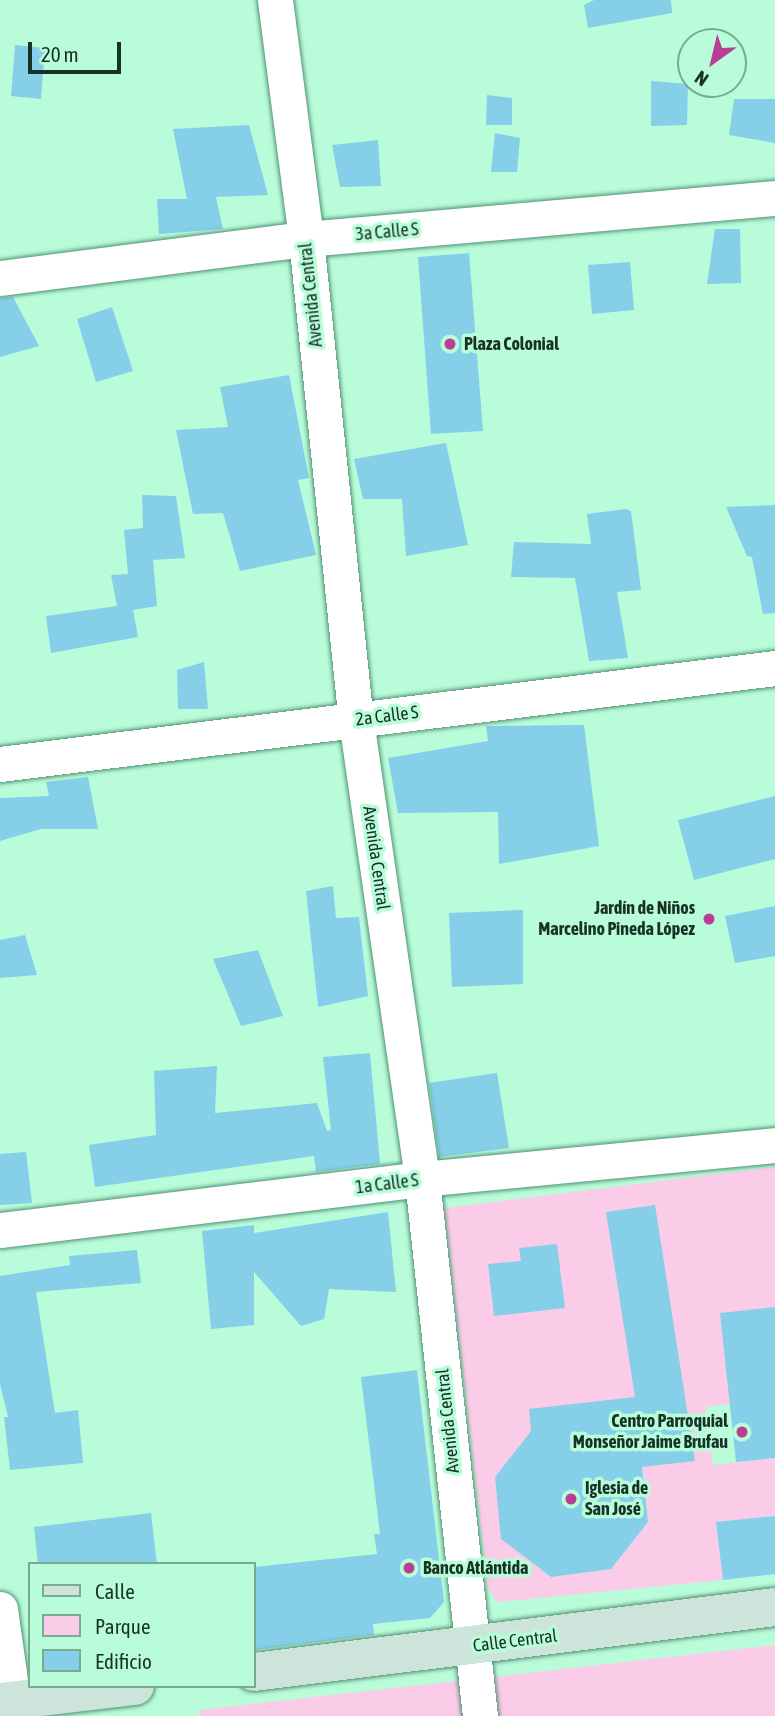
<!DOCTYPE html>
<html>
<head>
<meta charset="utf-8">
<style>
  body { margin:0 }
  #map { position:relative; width:775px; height:1716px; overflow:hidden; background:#b9fcda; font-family:"Asap Condensed",sans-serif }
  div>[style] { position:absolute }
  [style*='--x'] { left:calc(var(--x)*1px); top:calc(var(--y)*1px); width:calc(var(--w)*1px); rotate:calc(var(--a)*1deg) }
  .green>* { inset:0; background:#fbcce8 }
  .building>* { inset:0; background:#85cfe9 }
  .roads { filter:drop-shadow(0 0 2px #509172) drop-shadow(0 0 2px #509172) }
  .street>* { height:35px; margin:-17.5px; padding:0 17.5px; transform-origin:17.5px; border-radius:17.5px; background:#fff }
  .secondary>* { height:38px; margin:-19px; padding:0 19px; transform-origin:19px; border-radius:19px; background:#cce4d9 }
  .dots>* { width:19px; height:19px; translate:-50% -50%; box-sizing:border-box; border:4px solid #b9fcda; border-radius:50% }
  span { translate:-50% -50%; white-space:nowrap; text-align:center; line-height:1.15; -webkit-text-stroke:7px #b9fcda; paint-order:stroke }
  .street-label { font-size:18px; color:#173226 }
  .poi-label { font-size:18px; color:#173226; font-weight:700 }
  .left { translate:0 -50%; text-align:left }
  .right { translate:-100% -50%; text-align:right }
  .legend { position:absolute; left:28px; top:1562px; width:228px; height:126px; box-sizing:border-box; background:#b9fcda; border:2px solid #78ab92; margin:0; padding:9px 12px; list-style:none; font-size:21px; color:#173226 }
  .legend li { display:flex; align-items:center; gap:14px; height:35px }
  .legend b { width:35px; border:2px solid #78ab92 }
  .north { position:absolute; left:677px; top:28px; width:70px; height:70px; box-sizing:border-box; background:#b9fcda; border:2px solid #78ab92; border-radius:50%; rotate:214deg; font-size:19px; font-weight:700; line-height:28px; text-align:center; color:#173226 }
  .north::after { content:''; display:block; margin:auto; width:24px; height:32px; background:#b83f93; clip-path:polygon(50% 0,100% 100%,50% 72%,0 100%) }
  .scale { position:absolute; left:28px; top:42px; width:93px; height:32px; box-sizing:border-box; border:4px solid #173226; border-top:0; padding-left:9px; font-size:21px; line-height:24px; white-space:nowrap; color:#173226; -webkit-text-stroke:5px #b9fcda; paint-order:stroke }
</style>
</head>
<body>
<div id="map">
  <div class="green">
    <i style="clip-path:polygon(evenodd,775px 1167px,775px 1398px,706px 1407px,713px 1465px,775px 1458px,775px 1516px,716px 1522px,723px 1580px,497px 1602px,488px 1588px,444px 1208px,775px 1167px,531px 1431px,642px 1460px,648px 1522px,611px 1569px,551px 1577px,502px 1539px,495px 1477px,531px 1431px)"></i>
    <i style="clip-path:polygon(775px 1645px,775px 1716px,200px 1716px,199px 1710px)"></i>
  </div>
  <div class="building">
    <i style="clip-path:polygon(594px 0,671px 0,672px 13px,588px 28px,584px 5px)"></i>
    <i style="clip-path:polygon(15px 45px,45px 48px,41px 99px,11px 96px)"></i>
    <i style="clip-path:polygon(651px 81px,688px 84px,687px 125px,651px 126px)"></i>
    <i style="clip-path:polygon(487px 95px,512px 98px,512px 125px,486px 125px)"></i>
    <i style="clip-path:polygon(734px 99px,775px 99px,775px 143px,729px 135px)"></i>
    <i style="clip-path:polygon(249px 125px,268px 195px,216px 197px,223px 229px,159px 234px,157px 199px,187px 199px,173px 129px)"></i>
    <i style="clip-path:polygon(495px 133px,520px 138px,517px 172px,491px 172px)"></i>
    <i style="clip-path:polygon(378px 140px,381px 186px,340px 187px,332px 145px)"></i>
    <i style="clip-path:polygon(715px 229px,740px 229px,741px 283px,707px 284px)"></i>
    <i style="clip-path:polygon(469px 253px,483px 431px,431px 434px,418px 257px)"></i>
    <i style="clip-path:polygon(630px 262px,634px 310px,592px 314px,588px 265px)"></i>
    <i style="clip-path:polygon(13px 297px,39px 346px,0 357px,0 298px)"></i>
    <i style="clip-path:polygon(112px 307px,133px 371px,96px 382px,77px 319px)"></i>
    <i style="clip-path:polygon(289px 375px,309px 478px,298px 480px,316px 555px,240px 571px,223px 513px,193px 514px,176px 430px,228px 427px,220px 387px)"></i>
    <i style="clip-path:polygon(446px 443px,468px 545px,406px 556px,402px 499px,363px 499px,354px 459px)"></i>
    <i style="clip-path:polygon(142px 495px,176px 496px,185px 558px,153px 560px,157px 606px,133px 610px,138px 637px,51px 653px,46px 616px,117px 606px,111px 575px,128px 574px,124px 530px,143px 528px)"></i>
    <i style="clip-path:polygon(775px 505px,775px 613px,763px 614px,752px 557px,747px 556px,726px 507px)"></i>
    <i style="clip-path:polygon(626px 509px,631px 511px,641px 590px,617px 592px,628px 658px,589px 661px,575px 578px,511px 577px,514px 542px,591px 544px,587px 514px)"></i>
    <i style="clip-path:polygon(204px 662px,208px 709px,178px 709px,177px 670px)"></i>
    <i style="clip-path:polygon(584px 725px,599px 846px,499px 864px,498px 812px,398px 813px,388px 758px,488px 741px,486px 726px)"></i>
    <i style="clip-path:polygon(88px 777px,98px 829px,41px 829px,0 841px,0 798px,49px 796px,46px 782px)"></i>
    <i style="clip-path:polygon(775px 796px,775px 859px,694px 880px,678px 820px)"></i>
    <i style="clip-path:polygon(333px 886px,336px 918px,359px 917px,368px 996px,318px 1007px,306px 891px)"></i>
    <i style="clip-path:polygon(775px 906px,775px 956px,735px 963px,725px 916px)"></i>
    <i style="clip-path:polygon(523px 910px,523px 984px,452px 987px,449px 913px)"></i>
    <i style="clip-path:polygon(25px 935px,37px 975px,0 978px,0 940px)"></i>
    <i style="clip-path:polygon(258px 950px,283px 1016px,241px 1026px,213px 959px)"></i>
    <i style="clip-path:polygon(370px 1053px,380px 1164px,316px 1172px,314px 1156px,95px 1187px,89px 1145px,156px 1135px,154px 1071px,217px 1066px,215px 1113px,317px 1103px,327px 1131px,331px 1130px,323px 1057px)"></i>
    <i style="clip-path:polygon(497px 1073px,509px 1148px,439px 1157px,429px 1083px)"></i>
    <i style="clip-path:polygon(26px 1152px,32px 1203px,0 1205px,0 1154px)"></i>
    <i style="clip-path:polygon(655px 1205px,695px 1461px,642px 1467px,648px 1522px,611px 1569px,551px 1577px,501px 1539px,495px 1477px,531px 1431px,529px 1409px,635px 1397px,606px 1212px)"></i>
    <i style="clip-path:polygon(388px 1212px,396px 1292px,329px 1289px,324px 1319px,301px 1326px,254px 1272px,254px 1325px,211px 1329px,202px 1231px,254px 1225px,254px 1233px)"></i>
    <i style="clip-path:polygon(557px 1244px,565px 1308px,494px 1316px,488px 1264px,521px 1261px,519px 1248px)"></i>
    <i style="clip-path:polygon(137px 1250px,141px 1283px,36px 1292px,55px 1413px,78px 1410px,83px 1463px,10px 1470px,4px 1417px,8px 1417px,0 1384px,0 1276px,70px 1265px,69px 1256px)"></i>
    <i style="clip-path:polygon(775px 1307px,775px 1458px,736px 1462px,720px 1313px)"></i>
    <i style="clip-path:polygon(417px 1370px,444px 1602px,430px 1618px,373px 1624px,374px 1635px,254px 1650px,254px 1567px,377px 1554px,374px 1534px,380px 1534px,361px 1377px)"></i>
    <i style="clip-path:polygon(151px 1513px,157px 1564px,38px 1564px,34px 1527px)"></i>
    <i style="clip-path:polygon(775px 1516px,775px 1574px,723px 1580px,716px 1522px)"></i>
  </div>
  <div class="roads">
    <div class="street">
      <i style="--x:275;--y:0;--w:241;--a:82.6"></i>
      <i style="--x:306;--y:239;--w:484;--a:84.1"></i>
      <i style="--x:356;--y:720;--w:464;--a:81.8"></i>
      <i style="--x:422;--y:1179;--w:540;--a:83.84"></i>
      <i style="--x:0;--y:278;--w:308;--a:-7.3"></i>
      <i style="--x:306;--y:239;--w:471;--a:-5"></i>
      <i style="--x:0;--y:764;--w:781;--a:-7.06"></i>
      <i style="--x:0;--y:1230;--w:425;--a:-6.9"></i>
      <i style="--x:422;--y:1179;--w:355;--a:-5.5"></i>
      <i style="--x:0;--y:1609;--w:108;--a:82"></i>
    </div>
    <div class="secondary">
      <i style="--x:254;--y:1672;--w:525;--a:-7.11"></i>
      <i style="--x:0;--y:1702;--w:136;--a:-6.8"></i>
    </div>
  </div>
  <div class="dots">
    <i style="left:450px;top:344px;background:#b83f93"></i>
    <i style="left:709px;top:919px;background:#b83f93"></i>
    <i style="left:742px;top:1432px;background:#b83f93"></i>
    <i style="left:571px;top:1499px;background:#b83f93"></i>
    <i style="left:409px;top:1568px;background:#b83f93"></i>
  </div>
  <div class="street-label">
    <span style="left:387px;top:232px;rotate:-5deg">3a Calle S</span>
    <span style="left:311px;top:295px;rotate:-96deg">Avenida Central</span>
    <span style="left:387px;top:716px;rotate:-7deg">2a Calle S</span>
    <span style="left:376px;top:858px;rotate:82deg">Avenida Central</span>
    <span style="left:387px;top:1184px;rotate:-7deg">1a Calle S</span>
    <span style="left:448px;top:1421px;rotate:-96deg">Avenida Central</span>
    <span style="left:515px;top:1641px;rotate:-7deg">Calle Central</span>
  </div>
  <div class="poi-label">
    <span class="left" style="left:464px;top:344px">Plaza Colonial</span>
    <span class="right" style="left:695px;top:919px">Jardín de Niños<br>Marcelino Pineda López</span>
    <span class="right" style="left:728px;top:1432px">Centro Parroquial<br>Monseñor Jaime Brufau</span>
    <span class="left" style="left:585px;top:1499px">Iglesia de<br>San José</span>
    <span class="left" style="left:423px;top:1568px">Banco Atlántida</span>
  </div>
  <ul class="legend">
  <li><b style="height:9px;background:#cce4d9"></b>Calle</li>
  <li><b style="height:19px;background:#fbcce8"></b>Parque</li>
  <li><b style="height:19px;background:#85cfe9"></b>Edificio</li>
  </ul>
  <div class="north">N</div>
  <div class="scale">20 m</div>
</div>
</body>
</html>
